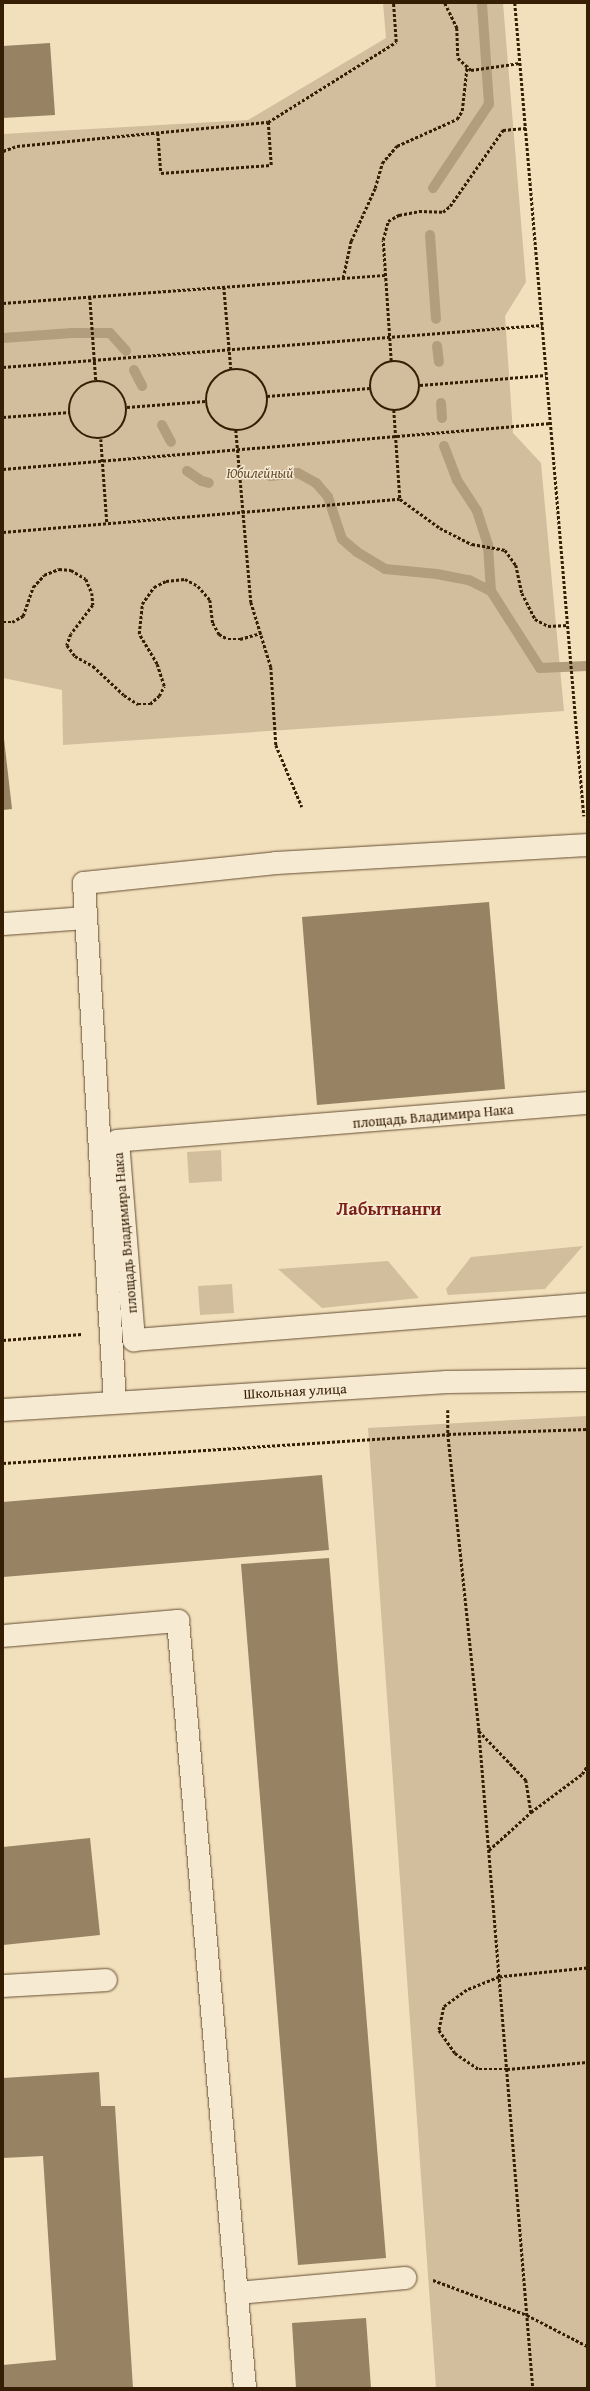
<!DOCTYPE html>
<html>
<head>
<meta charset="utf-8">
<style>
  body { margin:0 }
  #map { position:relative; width:590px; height:2391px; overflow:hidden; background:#f2dfbb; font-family:"Gentium Book Plus",serif }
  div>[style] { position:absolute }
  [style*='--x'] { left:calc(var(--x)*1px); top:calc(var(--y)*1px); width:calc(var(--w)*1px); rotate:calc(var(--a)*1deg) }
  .green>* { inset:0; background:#d2be9c }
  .stream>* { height:10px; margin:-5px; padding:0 5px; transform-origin:5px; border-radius:5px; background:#b29d7d }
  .building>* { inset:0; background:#978263 }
  .path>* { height:2.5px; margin-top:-1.25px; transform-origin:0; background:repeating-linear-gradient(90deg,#351e04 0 3px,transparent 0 5px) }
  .path>.ring { margin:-1.25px; padding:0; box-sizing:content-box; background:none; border:2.5px solid #351e04; border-radius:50% }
  .roads { filter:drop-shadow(0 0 1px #644e32) drop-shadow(0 0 1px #644e32) }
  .minor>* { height:22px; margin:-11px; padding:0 11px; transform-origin:11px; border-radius:11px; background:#f7ead3 }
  span { translate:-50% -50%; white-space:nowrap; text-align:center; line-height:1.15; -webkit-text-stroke:3px #f7ead3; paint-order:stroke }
  .park-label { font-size:14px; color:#644e32; font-style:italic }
  .street-label { font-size:14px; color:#351e04 }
  .district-label { font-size:18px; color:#7a1f14; font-weight:700 }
  .frame { position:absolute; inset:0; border:4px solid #351e04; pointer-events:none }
</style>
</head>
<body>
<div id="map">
  <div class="green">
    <i style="clip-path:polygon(383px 3px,503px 3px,526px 282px,505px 316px,513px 433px,541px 463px,564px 711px,63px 745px,62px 690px,3px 678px,3px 134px,248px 120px,386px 38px)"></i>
    <i style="clip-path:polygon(221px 1150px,222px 1181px,189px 1183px,187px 1152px)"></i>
    <i style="clip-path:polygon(583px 1246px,545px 1289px,448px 1295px,446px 1289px,471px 1257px)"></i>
    <i style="clip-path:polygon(388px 1261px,419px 1298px,322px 1308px,278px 1269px)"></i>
    <i style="clip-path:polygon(232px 1284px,234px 1313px,200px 1315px,198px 1286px)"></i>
    <i style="clip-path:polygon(587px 1416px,587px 2388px,436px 2388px,368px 1428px)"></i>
  </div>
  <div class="stream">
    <i style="--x:433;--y:188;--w:101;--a:-56.3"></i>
    <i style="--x:489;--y:104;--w:101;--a:-94"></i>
    <i style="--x:430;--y:235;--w:84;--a:85.9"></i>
    <i style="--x:3;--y:338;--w:69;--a:-4.1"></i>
    <i style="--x:72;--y:333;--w:38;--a:0"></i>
    <i style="--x:110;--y:333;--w:24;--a:48"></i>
    <i style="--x:437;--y:346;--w:16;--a:83"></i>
    <i style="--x:134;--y:370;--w:18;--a:63"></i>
    <i style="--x:441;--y:403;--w:15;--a:86"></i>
    <i style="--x:162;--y:425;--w:19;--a:62"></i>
    <i style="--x:444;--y:446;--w:36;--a:69"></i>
    <i style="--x:457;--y:480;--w:37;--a:57"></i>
    <i style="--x:477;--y:511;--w:36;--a:72"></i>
    <i style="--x:488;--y:545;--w:46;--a:86.3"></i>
    <i style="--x:491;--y:591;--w:91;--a:57.5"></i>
    <i style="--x:540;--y:668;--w:47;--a:-2.4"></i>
    <i style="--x:187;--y:471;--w:18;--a:34"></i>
    <i style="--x:202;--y:481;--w:7;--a:16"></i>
    <i style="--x:270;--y:476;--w:28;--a:-6"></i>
    <i style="--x:298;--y:473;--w:21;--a:29"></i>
    <i style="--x:316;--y:483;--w:18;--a:49"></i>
    <i style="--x:328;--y:497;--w:44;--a:71.6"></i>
    <i style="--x:342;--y:539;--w:20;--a:41"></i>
    <i style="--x:357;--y:552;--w:33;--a:31"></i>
    <i style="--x:385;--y:569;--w:52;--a:5.5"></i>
    <i style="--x:437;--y:574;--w:33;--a:11"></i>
    <i style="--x:469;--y:580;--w:25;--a:27"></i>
  </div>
  <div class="building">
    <i style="clip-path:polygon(50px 43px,55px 115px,3px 118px,3px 46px)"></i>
    <i style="clip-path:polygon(3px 730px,12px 809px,3px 810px)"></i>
    <i style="clip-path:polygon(489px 902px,505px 1089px,317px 1105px,302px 917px)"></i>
    <i style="clip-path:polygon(322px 1475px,329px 1550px,3px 1577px,3px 1502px)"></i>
    <i style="clip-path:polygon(329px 1558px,386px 2258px,298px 2265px,241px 1564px)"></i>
    <i style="clip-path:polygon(90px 1838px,100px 1935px,3px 1945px,3px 1847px)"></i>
    <i style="clip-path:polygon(99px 2072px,101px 2106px,115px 2106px,133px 2388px,3px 2388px,3px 2365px,56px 2360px,43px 2156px,3px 2158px,3px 2078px)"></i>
    <i style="clip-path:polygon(366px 2318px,371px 2388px,296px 2388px,292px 2323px)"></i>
  </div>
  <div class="path">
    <i style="--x:445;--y:3;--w:28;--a:64"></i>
    <i style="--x:457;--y:28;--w:30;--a:88"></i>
    <i style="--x:458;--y:58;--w:18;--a:43"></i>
    <i style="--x:471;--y:70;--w:49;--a:-8.1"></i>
    <i style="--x:515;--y:3;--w:816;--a:85.15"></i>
    <i style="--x:158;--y:133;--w:40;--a:85.7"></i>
    <i style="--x:161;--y:173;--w:110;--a:-4.2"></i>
    <i style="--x:271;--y:165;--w:43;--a:-94"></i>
    <i style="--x:3;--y:151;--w:15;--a:-20"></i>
    <i style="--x:17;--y:146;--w:252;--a:-5.5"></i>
    <i style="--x:268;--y:122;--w:151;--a:-32"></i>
    <i style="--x:396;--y:42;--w:39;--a:-94"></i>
    <i style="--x:343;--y:278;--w:38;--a:-78"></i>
    <i style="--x:351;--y:241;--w:58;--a:-65.6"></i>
    <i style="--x:375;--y:188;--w:26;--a:-74"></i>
    <i style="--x:382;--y:163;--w:23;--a:-49"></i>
    <i style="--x:397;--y:146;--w:66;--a:-24.2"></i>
    <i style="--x:457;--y:119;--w:9;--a:-58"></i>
    <i style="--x:462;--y:111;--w:46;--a:-83.8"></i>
    <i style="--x:224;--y:287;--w:82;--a:85.1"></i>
    <i style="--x:90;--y:297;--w:83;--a:85.9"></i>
    <i style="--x:3;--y:303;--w:384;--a:-4.2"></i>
    <i class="ring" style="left:370px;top:361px;width:47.5px;height:47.5px"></i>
    <i style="--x:391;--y:361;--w:121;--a:-93.8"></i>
    <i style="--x:383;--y:240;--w:20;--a:-75"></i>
    <i style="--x:388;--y:221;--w:13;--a:-29"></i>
    <i style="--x:399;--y:215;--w:20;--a:-11"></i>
    <i style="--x:419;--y:211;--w:24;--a:2"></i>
    <i style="--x:443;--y:212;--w:9;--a:-41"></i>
    <i style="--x:450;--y:206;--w:93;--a:-55.1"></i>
    <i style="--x:503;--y:130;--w:23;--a:-5"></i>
    <i style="--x:3;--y:367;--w:541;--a:-4.46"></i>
    <i class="ring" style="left:206px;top:369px;width:59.5px;height:59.5px"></i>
    <i class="ring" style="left:69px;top:381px;width:55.5px;height:55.5px"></i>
    <i style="--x:420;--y:385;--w:126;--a:-4.5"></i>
    <i style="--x:267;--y:396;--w:103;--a:-4.4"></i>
    <i style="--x:127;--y:407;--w:79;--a:-4.3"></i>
    <i style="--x:394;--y:410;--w:89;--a:86.1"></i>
    <i style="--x:400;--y:499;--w:49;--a:35.9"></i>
    <i style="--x:440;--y:528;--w:36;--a:27"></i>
    <i style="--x:472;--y:544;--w:34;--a:10"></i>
    <i style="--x:505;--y:550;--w:19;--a:54"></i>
    <i style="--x:516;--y:565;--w:29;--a:78"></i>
    <i style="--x:522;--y:593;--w:29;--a:63"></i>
    <i style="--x:535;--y:619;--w:15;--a:28"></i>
    <i style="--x:548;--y:626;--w:20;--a:-3"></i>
    <i style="--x:3;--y:417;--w:67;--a:-4.3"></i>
    <i style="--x:236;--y:430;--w:173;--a:85"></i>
    <i style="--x:251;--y:602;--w:68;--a:72.9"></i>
    <i style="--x:271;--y:667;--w:78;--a:86.3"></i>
    <i style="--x:276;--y:745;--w:67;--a:67.2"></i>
    <i style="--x:101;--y:439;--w:84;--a:85.9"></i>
    <i style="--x:3;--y:469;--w:550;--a:-4.8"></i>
    <i style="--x:3;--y:532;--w:398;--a:-4.8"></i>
    <i style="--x:3;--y:622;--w:9;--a:0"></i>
    <i style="--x:12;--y:622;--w:13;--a:-29"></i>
    <i style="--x:23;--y:616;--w:31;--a:-71"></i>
    <i style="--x:33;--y:587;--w:16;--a:-47"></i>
    <i style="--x:44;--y:575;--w:16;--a:-22"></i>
    <i style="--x:59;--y:569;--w:12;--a:5"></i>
    <i style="--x:71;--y:570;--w:17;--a:31"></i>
    <i style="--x:86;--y:579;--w:15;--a:67"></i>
    <i style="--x:92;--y:593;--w:12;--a:85"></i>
    <i style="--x:93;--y:605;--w:36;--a:127"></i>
    <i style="--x:71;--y:634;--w:12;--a:110"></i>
    <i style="--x:67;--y:645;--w:14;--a:54"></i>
    <i style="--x:75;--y:656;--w:21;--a:29"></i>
    <i style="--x:93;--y:666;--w:42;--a:43.1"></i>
    <i style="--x:124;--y:695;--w:17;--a:33"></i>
    <i style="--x:138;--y:704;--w:12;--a:0"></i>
    <i style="--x:150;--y:704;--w:12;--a:-42"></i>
    <i style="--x:159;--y:696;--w:11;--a:-63"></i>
    <i style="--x:164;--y:686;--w:23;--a:-108"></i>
    <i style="--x:157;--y:664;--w:35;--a:-121"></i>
    <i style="--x:139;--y:634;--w:30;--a:-84"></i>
    <i style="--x:142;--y:604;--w:21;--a:-55"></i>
    <i style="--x:154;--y:587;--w:13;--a:-27"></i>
    <i style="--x:166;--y:581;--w:19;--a:-6"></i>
    <i style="--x:185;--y:579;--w:15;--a:28"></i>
    <i style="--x:198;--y:586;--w:18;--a:49"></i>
    <i style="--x:210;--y:600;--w:23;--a:83"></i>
    <i style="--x:213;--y:623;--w:13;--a:61"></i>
    <i style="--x:219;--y:634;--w:10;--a:29"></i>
    <i style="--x:228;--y:639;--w:12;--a:0"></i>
    <i style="--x:240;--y:639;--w:22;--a:-16"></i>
    <i style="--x:3;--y:1340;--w:79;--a:-4.3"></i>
    <i style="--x:448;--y:1410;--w:24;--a:90"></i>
    <i style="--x:448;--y:1434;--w:298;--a:84"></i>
    <i style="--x:479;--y:1730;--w:660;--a:85.31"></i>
    <i style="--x:3;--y:1463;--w:446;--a:-3.7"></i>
    <i style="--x:448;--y:1434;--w:139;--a:-2.1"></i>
    <i style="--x:479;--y:1731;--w:68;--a:46.2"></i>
    <i style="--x:526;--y:1780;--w:32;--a:81"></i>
    <i style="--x:489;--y:1850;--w:57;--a:-42.1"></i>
    <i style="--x:531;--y:1812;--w:64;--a:-36.7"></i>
    <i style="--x:582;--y:1774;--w:9;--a:-58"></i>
    <i style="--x:587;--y:1968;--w:88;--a:174.2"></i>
    <i style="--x:499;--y:1977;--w:35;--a:158"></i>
    <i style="--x:467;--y:1990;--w:29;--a:144"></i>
    <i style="--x:444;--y:2007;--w:24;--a:102"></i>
    <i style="--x:439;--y:2030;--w:28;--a:55"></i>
    <i style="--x:455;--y:2053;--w:29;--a:34"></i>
    <i style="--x:479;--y:2069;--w:28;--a:0"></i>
    <i style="--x:507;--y:2069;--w:80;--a:-5"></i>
    <i style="--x:433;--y:2280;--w:100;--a:20.4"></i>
    <i style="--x:527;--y:2315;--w:68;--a:27.3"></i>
  </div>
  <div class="roads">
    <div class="minor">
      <i style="--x:3;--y:924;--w:82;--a:-4.2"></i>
      <i style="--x:587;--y:1103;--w:471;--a:175.4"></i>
      <i style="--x:118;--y:1141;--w:200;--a:85.4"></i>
      <i style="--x:134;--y:1340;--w:454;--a:-4.5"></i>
      <i style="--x:115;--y:1402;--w:520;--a:-93.42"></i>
      <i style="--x:84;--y:883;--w:193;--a:-5.9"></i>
      <i style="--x:276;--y:863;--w:312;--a:-3.3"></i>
      <i style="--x:3;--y:1410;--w:445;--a:-3.6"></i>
      <i style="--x:447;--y:1382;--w:140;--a:-0.8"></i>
      <i style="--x:3;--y:1636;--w:176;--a:-4.9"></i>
      <i style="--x:178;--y:1621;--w:770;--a:85.01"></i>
      <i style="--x:3;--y:1986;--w:103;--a:-3.3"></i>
      <i style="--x:237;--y:2293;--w:169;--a:-5.1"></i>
    </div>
  </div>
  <div class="park-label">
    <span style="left:260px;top:473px">Юбилейный</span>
  </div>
  <div class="street-label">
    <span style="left:433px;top:1116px;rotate:-5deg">площадь Владимира Нака</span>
    <span style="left:125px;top:1233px;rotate:-95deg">площадь Владимира Нака</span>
    <span style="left:295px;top:1391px;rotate:-3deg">Школьная улица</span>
  </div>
  <div class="district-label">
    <span style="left:389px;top:1209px">Лабытнанги</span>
  </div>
  <div class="frame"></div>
</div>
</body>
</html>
